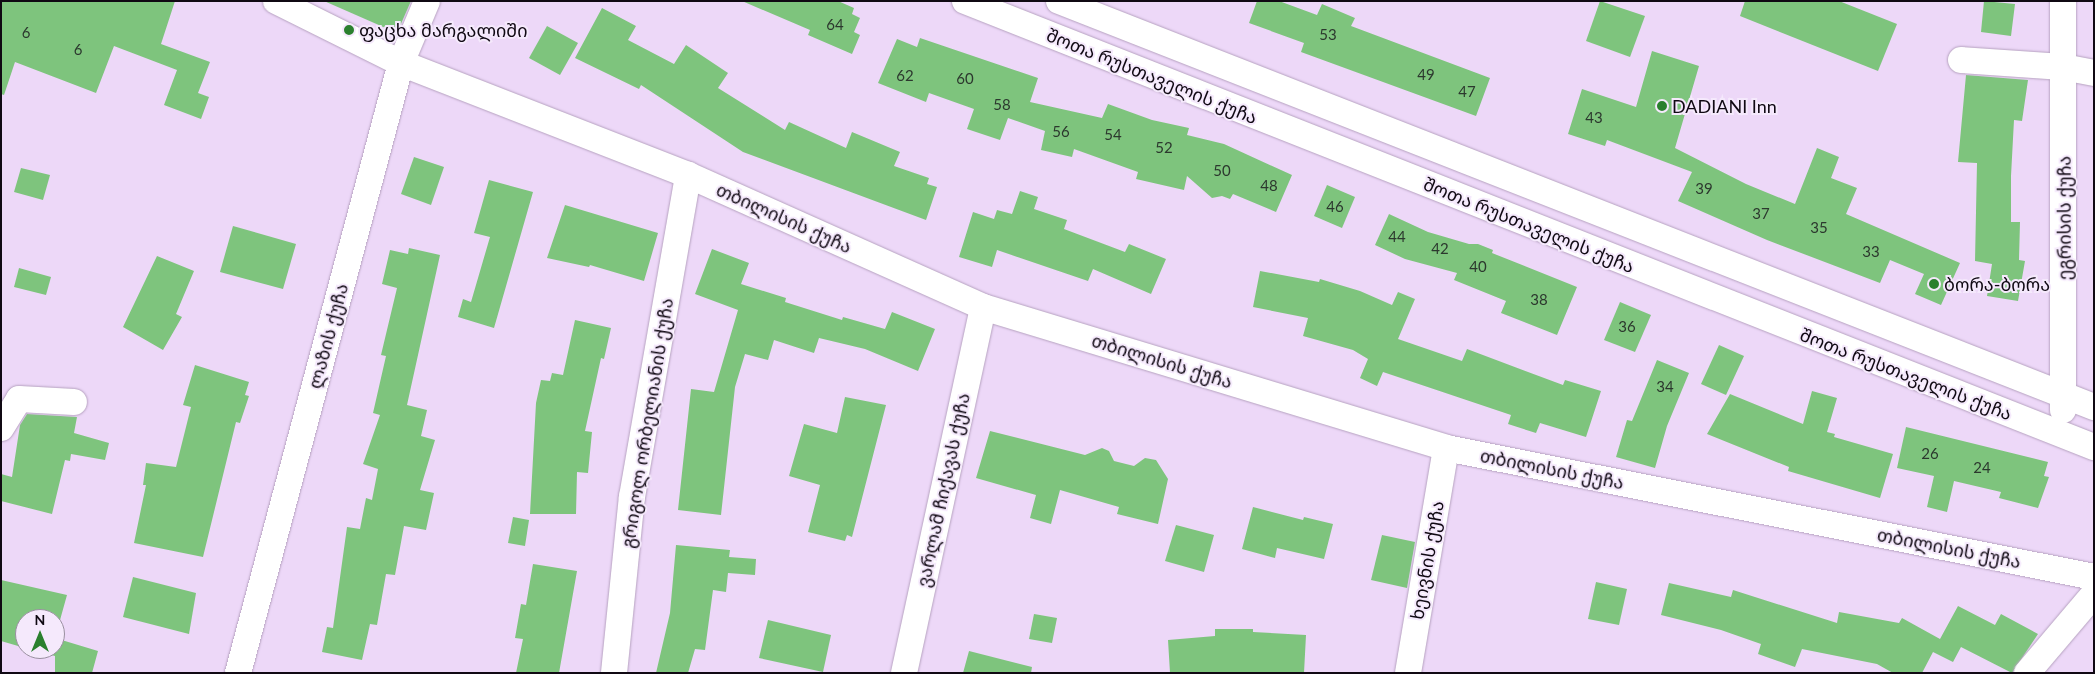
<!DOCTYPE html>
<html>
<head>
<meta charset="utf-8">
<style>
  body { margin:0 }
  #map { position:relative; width:2095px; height:674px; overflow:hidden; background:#edd8f8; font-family:Lato,"Noto Sans Georgian",sans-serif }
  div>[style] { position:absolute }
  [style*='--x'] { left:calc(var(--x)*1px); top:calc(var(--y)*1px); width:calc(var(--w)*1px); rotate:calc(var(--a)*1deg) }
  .building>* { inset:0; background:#7ec47d }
  .roads { filter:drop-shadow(0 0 1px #b6a2c0) drop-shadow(0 0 1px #b6a2c0) }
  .minor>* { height:26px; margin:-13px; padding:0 13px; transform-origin:13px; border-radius:13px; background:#fff }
  .dots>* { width:14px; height:14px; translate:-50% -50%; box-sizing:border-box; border:2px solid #f5e9fc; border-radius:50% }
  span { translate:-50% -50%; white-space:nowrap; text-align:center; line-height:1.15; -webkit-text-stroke:4px #f5e9fc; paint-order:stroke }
  .number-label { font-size:15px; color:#2c382e }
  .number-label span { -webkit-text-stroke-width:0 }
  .poi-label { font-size:18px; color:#100913 }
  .left { translate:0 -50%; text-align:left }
  .street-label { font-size:18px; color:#100913 }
  .frame { position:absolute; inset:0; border:2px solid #100913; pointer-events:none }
  .north { position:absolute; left:15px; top:609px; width:50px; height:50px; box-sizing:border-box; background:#f5e9fc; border:1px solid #998f9f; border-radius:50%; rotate:0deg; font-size:14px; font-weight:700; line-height:20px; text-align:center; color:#100913 }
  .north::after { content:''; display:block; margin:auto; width:18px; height:22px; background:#2b802e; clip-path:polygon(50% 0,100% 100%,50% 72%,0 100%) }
</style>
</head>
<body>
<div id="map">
  <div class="building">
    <i style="clip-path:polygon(1px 1px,175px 1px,161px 44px,210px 62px,198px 93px,209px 97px,201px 119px,164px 105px,177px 70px,114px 46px,96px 93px,15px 62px,4px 95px,1px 94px)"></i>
    <i style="clip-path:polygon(324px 1px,411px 1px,397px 33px)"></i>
    <i style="clip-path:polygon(742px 1px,838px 1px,854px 8px,852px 14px,860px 18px,854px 32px,860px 35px,852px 54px,808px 35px,810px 30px)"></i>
    <i style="clip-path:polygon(1257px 1px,1279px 1px,1317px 15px,1322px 4px,1355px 18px,1351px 26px,1490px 78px,1476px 116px,1301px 52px,1304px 43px,1249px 23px)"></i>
    <i style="clip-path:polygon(1600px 1px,1645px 16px,1630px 57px,1586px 41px)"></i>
    <i style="clip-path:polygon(1745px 1px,1839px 1px,1897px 24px,1878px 71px,1740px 16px)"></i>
    <i style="clip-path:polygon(1984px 1px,2015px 4px,2011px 36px,1981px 32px)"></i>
    <i style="clip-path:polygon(602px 8px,636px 26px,628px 40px,674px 64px,686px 45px,728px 73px,718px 88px,785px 130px,789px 122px,846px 148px,852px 132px,900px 152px,894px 166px,929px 178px,927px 184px,937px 187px,926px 220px,743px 152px,641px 85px,639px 89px,575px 58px)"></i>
    <i style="clip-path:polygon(547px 26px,578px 43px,560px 75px,529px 58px)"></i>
    <i style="clip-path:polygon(920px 38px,1038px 78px,1030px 102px,1102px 118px,1108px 104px,1152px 120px,1189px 128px,1187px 135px,1224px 144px,1292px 175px,1276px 212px,1233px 194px,1230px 199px,1222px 196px,1212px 198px,1187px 176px,1184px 190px,1136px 179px,1138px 172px,1074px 149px,1072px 157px,1041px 150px,1045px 131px,1008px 118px,1000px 140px,967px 129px,974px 109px,929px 93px,926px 102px,878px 83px,897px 39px,917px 47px)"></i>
    <i style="clip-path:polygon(1652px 51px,1699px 66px,1675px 148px,1746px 184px,1795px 204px,1817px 148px,1839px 157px,1831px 178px,1857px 188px,1846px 214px,1960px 263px,1941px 305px,1915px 294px,1924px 274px,1890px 260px,1880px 283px,1767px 240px,1678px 201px,1692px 172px,1607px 140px,1605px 146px,1568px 134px,1582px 89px,1636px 107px)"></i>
    <i style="clip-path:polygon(1966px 75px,2028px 80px,2022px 121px,2014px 120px,2011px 176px,2011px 222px,2020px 222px,2019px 260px,2025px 261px,2018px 301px,1987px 296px,1992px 264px,1975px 261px,1977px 163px,1958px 162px)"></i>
    <i style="clip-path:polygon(414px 157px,444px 167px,431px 205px,401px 194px)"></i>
    <i style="clip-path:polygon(21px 168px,50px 175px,43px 200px,14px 192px)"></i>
    <i style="clip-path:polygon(489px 180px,533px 192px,494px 328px,458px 317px,463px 299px,471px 302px,490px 237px,474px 233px)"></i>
    <i style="clip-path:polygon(1327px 185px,1355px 197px,1342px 228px,1314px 216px)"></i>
    <i style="clip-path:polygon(1020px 191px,1038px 197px,1034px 209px,1067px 220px,1064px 229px,1125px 252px,1129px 244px,1166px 259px,1151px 294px,1093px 269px,1088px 281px,997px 250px,992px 267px,959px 257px,973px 212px,994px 219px,997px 210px,1012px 214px)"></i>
    <i style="clip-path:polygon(565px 205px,658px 233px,644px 281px,590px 265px,589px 267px,547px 258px)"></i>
    <i style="clip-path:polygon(1389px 214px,1428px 232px,1469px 244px,1478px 244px,1493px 250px,1492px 253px,1577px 287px,1557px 335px,1501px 313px,1506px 301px,1454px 280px,1457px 273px,1405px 259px,1375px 245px)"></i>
    <i style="clip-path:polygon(233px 226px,296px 244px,283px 289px,220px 272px)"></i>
    <i style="clip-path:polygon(409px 248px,440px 255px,407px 405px,427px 410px,421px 436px,435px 440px,420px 490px,434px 493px,426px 530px,404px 526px,395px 575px,386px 574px,377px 625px,370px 624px,362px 660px,322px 652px,327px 627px,333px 628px,347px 527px,360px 529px,366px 498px,372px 500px,378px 469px,363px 464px,380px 415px,373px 413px,386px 356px,381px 355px,397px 288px,382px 284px,390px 250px,408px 254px)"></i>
    <i style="clip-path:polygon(712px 249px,749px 263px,741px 284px,786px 298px,785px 302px,842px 320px,843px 317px,885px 329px,892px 312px,935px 329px,918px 371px,865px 349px,819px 338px,814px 353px,774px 340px,768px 360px,745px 354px,735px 387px,721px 515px,678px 510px,691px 389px,714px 392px,738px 310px,695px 294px)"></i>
    <i style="clip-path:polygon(157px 256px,194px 271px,176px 314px,182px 317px,163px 350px,123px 327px)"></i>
    <i style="clip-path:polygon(19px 268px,51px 277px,46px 295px,14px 287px)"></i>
    <i style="clip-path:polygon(1260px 271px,1319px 282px,1320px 279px,1360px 291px,1392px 305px,1398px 292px,1415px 299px,1398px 339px,1462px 361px,1467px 349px,1563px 385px,1565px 380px,1601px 391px,1586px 437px,1540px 423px,1536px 433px,1508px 424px,1511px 415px,1383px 372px,1377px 386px,1360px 378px,1368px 359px,1353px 350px,1303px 336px,1308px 318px,1253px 307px)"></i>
    <i style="clip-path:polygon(1620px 302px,1651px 315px,1635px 352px,1604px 340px)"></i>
    <i style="clip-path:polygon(575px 320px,611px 328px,604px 359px,601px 358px,585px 431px,592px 432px,588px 473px,577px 472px,576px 514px,530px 514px,536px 403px,541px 380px,550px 381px,552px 373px,563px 375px)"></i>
    <i style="clip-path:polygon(1719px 345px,1744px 356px,1726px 395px,1701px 384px)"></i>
    <i style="clip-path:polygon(1657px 360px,1689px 373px,1667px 426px,1655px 468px,1616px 457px,1627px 420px,1632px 421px)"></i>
    <i style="clip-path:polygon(195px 365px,249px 382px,245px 395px,249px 396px,240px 423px,236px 422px,203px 557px,134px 543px,146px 485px,143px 485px,146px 463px,176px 467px,191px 407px,183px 405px)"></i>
    <i style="clip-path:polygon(1812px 391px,1837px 398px,1827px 432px,1835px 434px,1834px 437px,1893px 454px,1880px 498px,1788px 471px,1789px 467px,1707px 434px,1730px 394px,1803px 424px)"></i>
    <i style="clip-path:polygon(845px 397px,886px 405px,852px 537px,847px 535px,845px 541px,808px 532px,820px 485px,789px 476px,804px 424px,837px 433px)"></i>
    <i style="clip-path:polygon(27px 414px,77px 417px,74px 433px,109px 443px,105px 460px,71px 454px,70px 461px,65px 460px,52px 514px,1px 501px,1px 474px,12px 477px,20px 425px)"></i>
    <i style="clip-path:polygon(1906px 427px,2048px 462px,2044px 476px,2049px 477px,2038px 508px,1999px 498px,2001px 492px,1954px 481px,1947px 512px,1927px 507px,1934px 476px,1897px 468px)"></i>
    <i style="clip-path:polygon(990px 431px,1085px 455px,1102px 448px,1109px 451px,1114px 461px,1134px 466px,1145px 458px,1156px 460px,1168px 479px,1158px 524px,1117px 514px,1119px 507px,1060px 490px,1051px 524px,1030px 518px,1036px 495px,976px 478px)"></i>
    <i style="clip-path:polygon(1253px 507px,1303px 520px,1304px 517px,1333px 524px,1324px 559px,1277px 548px,1275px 558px,1242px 549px)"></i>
    <i style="clip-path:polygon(513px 517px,529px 520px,525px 546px,508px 543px)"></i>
    <i style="clip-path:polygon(1176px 525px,1214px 535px,1204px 572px,1165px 561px)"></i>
    <i style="clip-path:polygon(1382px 535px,1415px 542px,1407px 588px,1371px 580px)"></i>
    <i style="clip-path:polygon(676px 545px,730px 550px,729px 557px,756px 559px,755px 575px,728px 573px,726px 592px,713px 590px,705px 650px,695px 649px,688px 673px,656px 673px,670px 613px)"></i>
    <i style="clip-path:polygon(533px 564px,577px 571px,559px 673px,516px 673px,523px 639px,515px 638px,521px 604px,526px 605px)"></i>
    <i style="clip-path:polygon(133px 577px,196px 593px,189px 634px,123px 617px)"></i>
    <i style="clip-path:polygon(1px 580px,67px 595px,55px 638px,55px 619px,25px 619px,25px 648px,1px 641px)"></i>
    <i style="clip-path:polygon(1596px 582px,1627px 589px,1619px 625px,1588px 619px)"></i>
    <i style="clip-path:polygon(1669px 583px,1731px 597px,1733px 590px,1837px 623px,1839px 612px,1899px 623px,1902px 618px,1940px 639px,1958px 606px,1995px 625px,2001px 614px,2038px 634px,2012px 673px,1961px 647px,1953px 662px,1933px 652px,1922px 673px,1893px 673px,1877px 664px,1802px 649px,1795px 667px,1758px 654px,1761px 644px,1721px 630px,1661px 615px)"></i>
    <i style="clip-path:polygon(1034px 614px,1057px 618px,1052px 643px,1029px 639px)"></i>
    <i style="clip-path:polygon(768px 620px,831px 635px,823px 672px,759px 658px)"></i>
    <i style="clip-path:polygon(1215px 629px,1253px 629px,1253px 632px,1306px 635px,1304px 673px,1170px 673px,1168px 640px,1215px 636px)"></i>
    <i style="clip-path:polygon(55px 638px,98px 651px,92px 673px,55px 673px,55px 656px,30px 649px,55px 649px)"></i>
    <i style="clip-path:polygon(969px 651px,1032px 667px,1031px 673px,963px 673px)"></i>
  </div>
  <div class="roads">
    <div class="minor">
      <i style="--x:276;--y:1;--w:140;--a:26.4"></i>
      <i style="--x:401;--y:63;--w:308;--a:21.3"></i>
      <i style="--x:688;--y:175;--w:323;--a:24.1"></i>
      <i style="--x:983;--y:307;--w:484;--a:16.9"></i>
      <i style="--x:1446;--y:448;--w:661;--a:11.26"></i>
      <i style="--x:965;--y:1;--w:1214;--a:21.56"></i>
      <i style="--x:1059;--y:1;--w:1112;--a:21.42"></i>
      <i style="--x:1961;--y:60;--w:102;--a:3.9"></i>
      <i style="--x:2063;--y:67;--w:32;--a:11"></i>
      <i style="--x:2063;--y:410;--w:409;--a:-90"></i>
      <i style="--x:1;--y:428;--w:34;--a:-58"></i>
      <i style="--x:19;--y:399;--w:55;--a:3.1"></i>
      <i style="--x:238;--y:673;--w:631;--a:-75.04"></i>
      <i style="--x:401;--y:63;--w:67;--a:-67.2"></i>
      <i style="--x:614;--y:673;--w:177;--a:-84.2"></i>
      <i style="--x:632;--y:497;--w:327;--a:-80.1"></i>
      <i style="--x:904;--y:673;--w:374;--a:-77.8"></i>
      <i style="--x:1408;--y:673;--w:228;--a:-80.4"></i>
      <i style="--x:2027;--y:673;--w:104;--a:-49.7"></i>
    </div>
  </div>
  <div class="dots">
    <i style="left:349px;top:30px;background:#2b802e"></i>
    <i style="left:1662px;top:106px;background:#2b802e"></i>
    <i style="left:1934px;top:284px;background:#2b802e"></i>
  </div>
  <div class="number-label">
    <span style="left:835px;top:25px">64</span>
    <span style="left:26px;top:33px">6</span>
    <span style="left:1328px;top:35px">53</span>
    <span style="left:78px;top:50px">6</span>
    <span style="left:1426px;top:75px">49</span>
    <span style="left:905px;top:76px">62</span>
    <span style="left:965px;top:79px">60</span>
    <span style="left:1467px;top:92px">47</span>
    <span style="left:1002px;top:105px">58</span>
    <span style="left:1594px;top:118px">43</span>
    <span style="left:1061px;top:132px">56</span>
    <span style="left:1113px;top:135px">54</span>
    <span style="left:1164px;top:148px">52</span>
    <span style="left:1222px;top:171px">50</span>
    <span style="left:1269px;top:186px">48</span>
    <span style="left:1704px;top:189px">39</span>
    <span style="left:1335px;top:207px">46</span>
    <span style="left:1761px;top:214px">37</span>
    <span style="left:1819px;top:228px">35</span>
    <span style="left:1397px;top:237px">44</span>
    <span style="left:1440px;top:249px">42</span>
    <span style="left:1871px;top:252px">33</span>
    <span style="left:1478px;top:267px">40</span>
    <span style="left:1539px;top:300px">38</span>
    <span style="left:1627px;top:327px">36</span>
    <span style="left:1665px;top:387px">34</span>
    <span style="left:1930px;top:454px">26</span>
    <span style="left:1982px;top:468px">24</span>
  </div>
  <div class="poi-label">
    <span class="left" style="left:359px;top:30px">ფაცხა მარგალიში</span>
    <span class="left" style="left:1672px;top:106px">DADIANI Inn</span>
    <span class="left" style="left:1944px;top:284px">ბორა-ბორა</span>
  </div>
  <div class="street-label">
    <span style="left:1152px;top:76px;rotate:22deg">შოთა რუსთაველის ქუჩა</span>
    <span style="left:784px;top:218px;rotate:24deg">თბილისის ქუჩა</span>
    <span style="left:2064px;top:218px;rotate:-90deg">ეგრისის ქუჩა</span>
    <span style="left:1529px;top:225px;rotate:22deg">შოთა რუსთაველის ქუჩა</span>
    <span style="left:328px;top:336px;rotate:-75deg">ლაზის ქუჩა</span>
    <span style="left:1162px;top:361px;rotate:17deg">თბილისის ქუჩა</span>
    <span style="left:1906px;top:374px;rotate:21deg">შოთა რუსთაველის ქუჩა</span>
    <span style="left:647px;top:423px;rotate:-81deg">გრიგოლ ორბელიანის ქუჩა</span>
    <span style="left:1552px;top:469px;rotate:11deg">თბილისის ქუჩა</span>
    <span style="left:943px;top:490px;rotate:-78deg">ვარლამ ჩიქავას ქუჩა</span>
    <span style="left:1949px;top:548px;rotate:11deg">თბილისის ქუჩა</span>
    <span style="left:1427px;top:560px;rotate:-80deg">ხეივნის ქუჩა</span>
  </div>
  <div class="frame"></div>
  <div class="north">N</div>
</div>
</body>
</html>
